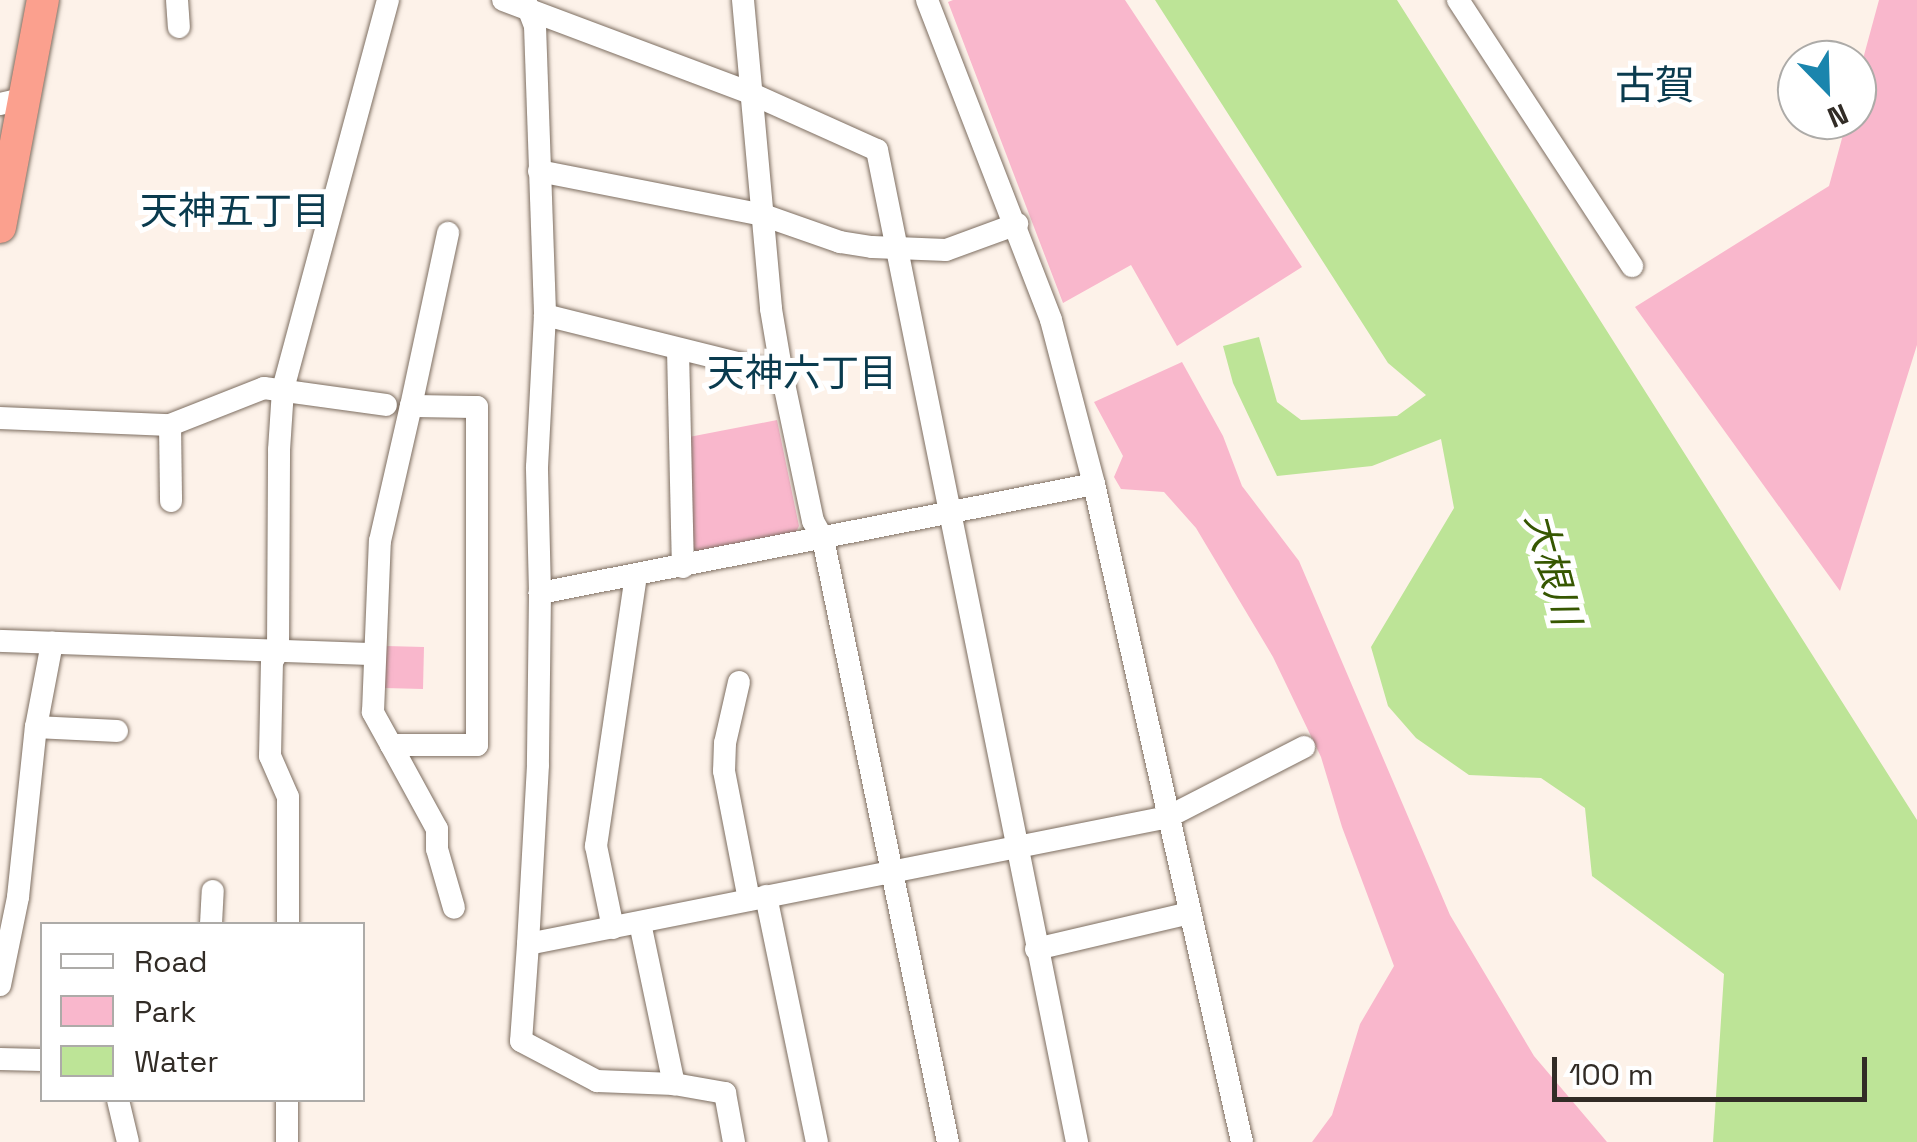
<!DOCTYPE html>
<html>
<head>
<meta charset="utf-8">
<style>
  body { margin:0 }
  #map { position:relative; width:1917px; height:1142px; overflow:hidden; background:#fdf2e9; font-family:"Space Grotesk","Noto Sans JP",sans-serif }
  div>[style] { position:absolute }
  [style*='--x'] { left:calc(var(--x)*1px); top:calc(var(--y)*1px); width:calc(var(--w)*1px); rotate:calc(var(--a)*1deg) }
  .green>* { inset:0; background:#f9b7cc }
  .water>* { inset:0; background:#bde497 }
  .roads { filter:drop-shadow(0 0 2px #7d6e61) drop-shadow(0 0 2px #7d6e61) }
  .minor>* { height:22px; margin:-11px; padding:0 11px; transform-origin:11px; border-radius:11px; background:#fff }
  .highway>* { height:32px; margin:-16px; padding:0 16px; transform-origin:16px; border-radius:16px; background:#fba08e }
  span { translate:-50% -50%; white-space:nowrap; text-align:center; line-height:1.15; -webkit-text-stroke:10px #fff; paint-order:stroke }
  .neighbourhood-label { font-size:38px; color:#0a3b4e }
  .water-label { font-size:38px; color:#365701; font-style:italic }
  .quarter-label { font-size:40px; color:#0a3b4e }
  .legend { position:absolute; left:40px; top:922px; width:325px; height:180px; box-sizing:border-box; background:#fff; border:2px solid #adaba8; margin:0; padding:12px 18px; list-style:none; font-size:30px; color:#322c26 }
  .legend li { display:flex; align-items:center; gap:20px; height:50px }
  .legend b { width:50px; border:2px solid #adaba8 }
  .north { position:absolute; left:1777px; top:40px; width:100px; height:100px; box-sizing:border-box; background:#fff; border:2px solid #adaba8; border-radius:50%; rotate:157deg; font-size:28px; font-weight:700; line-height:40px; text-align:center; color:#322c26 }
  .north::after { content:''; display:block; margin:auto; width:35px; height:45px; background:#1a85ad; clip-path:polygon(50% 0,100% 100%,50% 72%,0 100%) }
  .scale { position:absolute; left:1552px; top:1057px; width:315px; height:45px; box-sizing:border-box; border:5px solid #322c26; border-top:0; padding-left:12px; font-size:30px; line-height:35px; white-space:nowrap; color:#322c26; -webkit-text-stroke:8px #fff; paint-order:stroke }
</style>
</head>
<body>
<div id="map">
  <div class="green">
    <i style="clip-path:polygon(953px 0,1125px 0,1302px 267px,1177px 346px,1131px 265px,1063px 303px,948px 2px)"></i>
    <i style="clip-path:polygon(1879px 0,1917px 0,1917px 345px,1840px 591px,1635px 307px,1829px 186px,1847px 120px,1857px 120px,1857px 81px)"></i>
    <i style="clip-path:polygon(1182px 362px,1223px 436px,1242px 486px,1299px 561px,1450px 915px,1534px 1056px,1607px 1142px,1312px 1142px,1332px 1115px,1360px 1024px,1394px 966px,1342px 827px,1321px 757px,1273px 657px,1196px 528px,1164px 492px,1121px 489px,1114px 477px,1123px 456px,1094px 402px)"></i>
    <i style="clip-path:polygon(777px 420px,799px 526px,796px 532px,699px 554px,691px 547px,689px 437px)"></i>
    <i style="clip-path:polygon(386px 646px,424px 647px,423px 689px,384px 688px)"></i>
  </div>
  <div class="water">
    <i style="clip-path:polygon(1155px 0,1397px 0,1917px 820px,1917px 1142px,1713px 1142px,1724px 974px,1592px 876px,1585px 808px,1541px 778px,1469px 775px,1416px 738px,1388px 706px,1371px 647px,1454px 508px,1441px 439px,1372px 466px,1277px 476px,1233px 383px,1223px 346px,1259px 337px,1277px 402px,1301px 420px,1397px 416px,1426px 395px,1388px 363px)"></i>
  </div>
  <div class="roads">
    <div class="minor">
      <i style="--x:177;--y:0;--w:27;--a:86"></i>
      <i style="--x:503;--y:0;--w:264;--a:20.6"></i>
      <i style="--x:750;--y:93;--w:139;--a:24.2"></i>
      <i style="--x:877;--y:150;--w:1012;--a:78.6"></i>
      <i style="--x:525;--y:0;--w:28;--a:69"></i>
      <i style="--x:535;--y:26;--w:289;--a:88"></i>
      <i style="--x:545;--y:315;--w:244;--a:14"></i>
      <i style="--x:743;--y:0;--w:310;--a:84.8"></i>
      <i style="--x:771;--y:309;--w:66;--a:80.4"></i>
      <i style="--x:782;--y:374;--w:150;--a:78.1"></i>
      <i style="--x:813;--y:521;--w:21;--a:61"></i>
      <i style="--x:823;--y:539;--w:616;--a:78.29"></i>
      <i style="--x:927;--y:0;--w:343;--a:68.8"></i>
      <i style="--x:1051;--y:320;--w:170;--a:75.3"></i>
      <i style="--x:1094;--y:484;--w:674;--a:77.32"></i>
      <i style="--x:1458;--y:0;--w:318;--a:56.8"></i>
      <i style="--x:0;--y:104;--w:26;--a:-13"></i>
      <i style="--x:539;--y:171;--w:228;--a:11.1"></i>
      <i style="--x:763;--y:215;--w:82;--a:19.3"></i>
      <i style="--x:840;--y:242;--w:32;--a:9"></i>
      <i style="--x:872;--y:247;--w:74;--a:2.3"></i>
      <i style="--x:946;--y:250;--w:76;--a:-20.1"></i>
      <i style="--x:678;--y:350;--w:217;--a:88.7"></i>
      <i style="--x:411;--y:406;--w:66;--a:0.9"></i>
      <i style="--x:477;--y:407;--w:338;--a:90"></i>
      <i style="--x:477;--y:745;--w:86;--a:180"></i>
      <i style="--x:391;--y:745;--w:38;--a:-119"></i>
      <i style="--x:373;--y:712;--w:171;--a:-87.7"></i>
      <i style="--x:380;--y:541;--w:139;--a:-77.1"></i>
      <i style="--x:411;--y:406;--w:177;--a:-77.9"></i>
      <i style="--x:0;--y:418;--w:170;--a:2.4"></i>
      <i style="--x:170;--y:425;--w:101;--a:-21.5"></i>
      <i style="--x:264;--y:388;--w:123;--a:7.9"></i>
      <i style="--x:170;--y:425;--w:76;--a:89.2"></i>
      <i style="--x:1094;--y:484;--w:565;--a:168.87"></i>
      <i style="--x:540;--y:593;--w:172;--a:90.7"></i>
      <i style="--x:538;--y:765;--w:179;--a:93.2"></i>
      <i style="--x:528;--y:944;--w:652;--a:-11.22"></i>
      <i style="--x:1168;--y:817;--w:153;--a:-27.2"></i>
      <i style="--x:540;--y:593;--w:126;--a:-91.4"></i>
      <i style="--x:537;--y:467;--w:152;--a:-87"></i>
      <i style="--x:0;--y:641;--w:373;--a:2"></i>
      <i style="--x:739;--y:682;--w:63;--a:102.9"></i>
      <i style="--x:725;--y:743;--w:28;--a:92"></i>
      <i style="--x:724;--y:771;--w:131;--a:79"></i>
      <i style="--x:36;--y:727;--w:81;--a:2.8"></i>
      <i style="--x:391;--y:745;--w:96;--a:61.3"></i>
      <i style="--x:437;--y:829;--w:20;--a:90"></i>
      <i style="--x:437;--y:849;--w:61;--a:73.9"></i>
      <i style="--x:766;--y:896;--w:251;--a:78.3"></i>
      <i style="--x:640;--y:923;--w:165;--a:78.1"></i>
      <i style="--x:674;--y:1084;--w:52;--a:10"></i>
      <i style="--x:725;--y:1093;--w:50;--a:79.6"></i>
      <i style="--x:211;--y:924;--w:33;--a:-87"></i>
      <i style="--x:288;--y:924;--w:127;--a:-90"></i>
      <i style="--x:288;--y:797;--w:45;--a:-113.7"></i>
      <i style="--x:270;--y:756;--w:94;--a:-88.8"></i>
      <i style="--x:272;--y:662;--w:13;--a:-61"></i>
      <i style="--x:278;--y:651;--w:201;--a:-89.7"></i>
      <i style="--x:279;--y:450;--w:61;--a:-86.2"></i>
      <i style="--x:283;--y:389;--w:403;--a:-74.9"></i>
      <i style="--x:613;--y:928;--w:84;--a:-101.7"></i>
      <i style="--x:596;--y:846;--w:273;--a:-81.6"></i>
      <i style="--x:528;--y:944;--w:97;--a:94.1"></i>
      <i style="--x:521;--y:1041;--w:86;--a:27.8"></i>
      <i style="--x:597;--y:1081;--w:77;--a:2.2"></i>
      <i style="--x:1036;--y:949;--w:158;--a:-13.2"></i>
      <i style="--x:0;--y:985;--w:90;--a:-78.4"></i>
      <i style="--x:18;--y:897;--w:171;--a:-84"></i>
      <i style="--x:36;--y:727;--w:86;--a:-79.2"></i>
      <i style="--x:0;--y:1059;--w:42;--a:1.4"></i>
      <i style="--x:118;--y:1100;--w:43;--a:76.6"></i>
      <i style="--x:287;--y:1142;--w:42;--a:-90"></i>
    </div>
    <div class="highway">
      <i style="--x:0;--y:227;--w:231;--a:-79.3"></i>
    </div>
  </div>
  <div class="neighbourhood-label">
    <span style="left:235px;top:212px">天神五丁目</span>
    <span style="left:802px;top:374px">天神六丁目</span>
  </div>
  <div class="water-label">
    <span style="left:1552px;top:569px;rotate:75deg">大根川</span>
  </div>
  <div class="quarter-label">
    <span style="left:1655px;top:86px">古賀</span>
  </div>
  <ul class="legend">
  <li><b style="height:12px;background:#fff"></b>Road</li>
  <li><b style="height:28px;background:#f9b7cc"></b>Park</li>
  <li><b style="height:28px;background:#bde497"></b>Water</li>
  </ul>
  <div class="north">N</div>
  <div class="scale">100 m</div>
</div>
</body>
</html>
